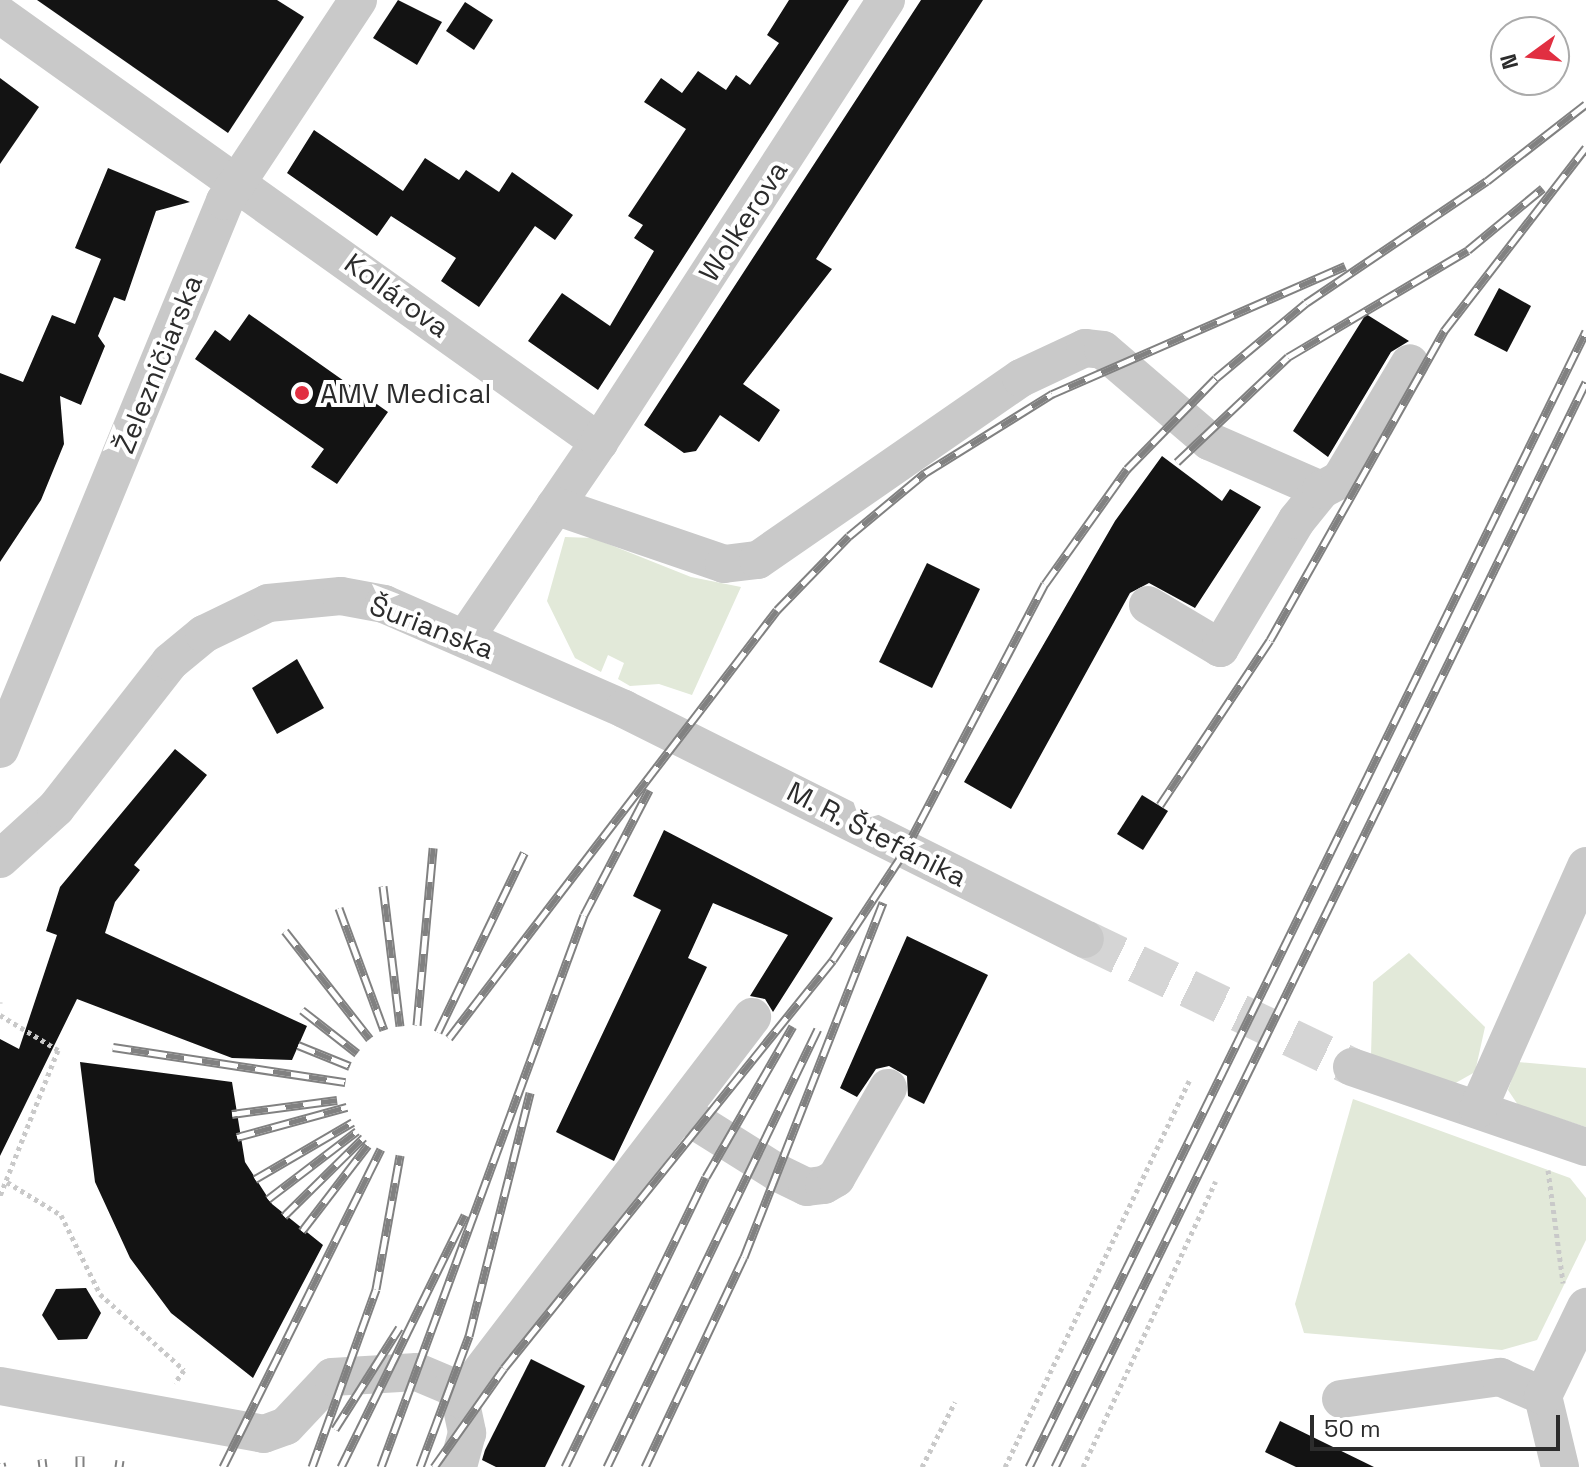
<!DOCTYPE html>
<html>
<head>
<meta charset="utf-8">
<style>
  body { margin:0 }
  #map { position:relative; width:1586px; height:1467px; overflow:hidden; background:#fff; font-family:"Space Grotesk",sans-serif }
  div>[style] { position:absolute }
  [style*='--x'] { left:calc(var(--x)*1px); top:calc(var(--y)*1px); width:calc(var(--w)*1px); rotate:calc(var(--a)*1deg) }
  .green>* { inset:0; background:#e2e9d9 }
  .building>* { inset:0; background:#131313 }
  .minor-tunnel>* { height:38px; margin-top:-19px; transform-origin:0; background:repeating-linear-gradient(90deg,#d5d5d5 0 38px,transparent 0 57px) }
  .path>* { height:5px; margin-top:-2.5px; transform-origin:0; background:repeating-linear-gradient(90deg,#c9c9c9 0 4px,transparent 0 8px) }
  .minor>* { height:38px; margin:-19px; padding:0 19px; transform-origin:19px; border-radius:19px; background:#c9c9c9 }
  .rail>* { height:9px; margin-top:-4.5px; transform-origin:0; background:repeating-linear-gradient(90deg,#fff 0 18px,#818181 0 36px); box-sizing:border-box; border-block:2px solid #818181 }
  .dots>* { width:22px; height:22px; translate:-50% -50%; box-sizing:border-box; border:4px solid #fff; border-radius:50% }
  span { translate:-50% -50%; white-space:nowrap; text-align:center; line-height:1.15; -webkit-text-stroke:8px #fff; paint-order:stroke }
  .street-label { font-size:28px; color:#2c2c2c }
  .poi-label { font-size:28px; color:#2c2c2c }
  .left { translate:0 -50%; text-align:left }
  .north { position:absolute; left:1490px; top:16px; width:80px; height:80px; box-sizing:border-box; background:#fff; border:2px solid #ababab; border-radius:50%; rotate:255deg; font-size:22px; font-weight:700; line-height:32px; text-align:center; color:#2c2c2c }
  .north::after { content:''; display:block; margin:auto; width:28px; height:36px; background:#e12f41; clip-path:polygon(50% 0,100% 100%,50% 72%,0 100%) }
  .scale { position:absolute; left:1310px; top:1415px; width:250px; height:36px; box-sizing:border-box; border:4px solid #2c2c2c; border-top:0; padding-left:10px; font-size:24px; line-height:28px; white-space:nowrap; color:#2c2c2c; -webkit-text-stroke:6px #fff; paint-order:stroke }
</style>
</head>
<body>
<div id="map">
  <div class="green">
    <i style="clip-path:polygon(565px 537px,593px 538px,691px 577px,741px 587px,692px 695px,659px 684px,630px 686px,618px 679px,624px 663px,608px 655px,601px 672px,575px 658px,547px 601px)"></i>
    <i style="clip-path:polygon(1409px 953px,1485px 1027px,1475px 1072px,1452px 1085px,1371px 1056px,1373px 982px)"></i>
    <i style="clip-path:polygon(1518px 1062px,1586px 1068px,1586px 1127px,1518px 1105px,1508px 1090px)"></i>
    <i style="clip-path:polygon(1353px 1099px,1570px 1178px,1586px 1198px,1586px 1240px,1537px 1340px,1502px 1350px,1304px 1333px,1295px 1304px)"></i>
  </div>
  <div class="building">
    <i style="clip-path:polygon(37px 0,277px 0,304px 17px,228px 133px)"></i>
    <i style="clip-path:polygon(398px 0,442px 22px,417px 65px,373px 38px)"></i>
    <i style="clip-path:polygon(789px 0,849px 0,598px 390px,528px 341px,562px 293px,610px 326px,654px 251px,634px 238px,643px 225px,628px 216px,686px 129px,644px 102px,661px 78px,682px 93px,698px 71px,726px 90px,736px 75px,750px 85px,779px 43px,767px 35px)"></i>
    <i style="clip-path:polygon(921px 0,983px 0,816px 259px,832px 269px,743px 384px,780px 410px,759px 442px,720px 415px,696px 451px,684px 453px,644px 425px)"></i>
    <i style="clip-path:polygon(465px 2px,493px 20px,474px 50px,446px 31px)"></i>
    <i style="clip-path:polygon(0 78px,39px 107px,0 164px)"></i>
    <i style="clip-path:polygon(314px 130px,403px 191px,425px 158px,459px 180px,466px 170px,499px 192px,512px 172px,573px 215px,555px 240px,535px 226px,479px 307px,441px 281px,456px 258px,391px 216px,377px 236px,287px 173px)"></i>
    <i style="clip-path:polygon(108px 168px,190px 202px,156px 211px,125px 301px,114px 297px,98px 336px,105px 346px,81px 405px,60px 396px,64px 444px,41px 500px,0 562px,0 373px,23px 382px,52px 315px,75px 324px,101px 259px,75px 248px)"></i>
    <i style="clip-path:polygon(1499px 288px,1531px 306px,1507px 352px,1474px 335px)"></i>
    <i style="clip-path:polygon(249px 314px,388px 412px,337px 484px,311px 467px,324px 449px,195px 359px,215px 330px,230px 341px)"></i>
    <i style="clip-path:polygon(1366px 314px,1409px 341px,1391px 352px,1328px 457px,1293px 431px)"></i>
    <i style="clip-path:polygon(1162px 456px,1222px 501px,1230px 489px,1261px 507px,1195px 608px,1149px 583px,1130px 593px,1011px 809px,964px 782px,1115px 521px)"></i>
    <i style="clip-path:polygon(927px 563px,980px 589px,932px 688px,879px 662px)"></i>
    <i style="clip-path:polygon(297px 659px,324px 708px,277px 734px,252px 688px)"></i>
    <i style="clip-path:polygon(175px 749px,207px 775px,134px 865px,140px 870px,115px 902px,105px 933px,307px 1026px,292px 1060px,232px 1058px,77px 999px,0 1156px,0 1039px,19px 1049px,57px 935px,46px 931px,60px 887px)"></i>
    <i style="clip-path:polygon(1142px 795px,1168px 811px,1143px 850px,1117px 834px)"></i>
    <i style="clip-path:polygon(664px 830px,833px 918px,773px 1012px,765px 999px,750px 996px,788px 935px,713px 903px,688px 958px,707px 967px,614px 1161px,556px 1132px,661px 910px,633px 896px)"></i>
    <i style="clip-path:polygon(907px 936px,988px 975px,924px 1104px,908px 1096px,907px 1076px,889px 1066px,876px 1069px,857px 1097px,840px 1088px)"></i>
    <i style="clip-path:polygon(80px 1062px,232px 1082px,245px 1162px,272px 1204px,323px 1245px,253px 1378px,171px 1313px,130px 1258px,95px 1182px)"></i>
    <i style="clip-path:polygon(86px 1288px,101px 1313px,87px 1339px,58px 1340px,42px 1315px,56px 1289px)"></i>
    <i style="clip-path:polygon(531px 1359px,585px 1386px,545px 1467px,496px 1467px,482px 1460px,485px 1450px)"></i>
    <i style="clip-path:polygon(1280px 1421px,1374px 1467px,1296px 1467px,1265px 1452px)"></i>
  </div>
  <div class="minor-tunnel">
    <i style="--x:1085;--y:939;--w:296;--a:25.6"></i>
  </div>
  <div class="path">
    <i style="--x:0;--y:1002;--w:1;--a:90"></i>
    <i style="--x:0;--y:1015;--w:68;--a:31.1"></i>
    <i style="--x:58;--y:1050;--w:157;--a:111.7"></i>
    <i style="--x:1548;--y:1170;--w:114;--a:82.4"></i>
    <i style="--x:7;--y:1182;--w:63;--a:31.4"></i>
    <i style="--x:61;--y:1215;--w:88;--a:63.7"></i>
    <i style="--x:100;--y:1294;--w:113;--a:42.1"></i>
    <i style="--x:184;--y:1370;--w:16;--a:125"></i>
    <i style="--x:922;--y:1467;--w:73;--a:-63.1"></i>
    <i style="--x:1005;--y:1467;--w:428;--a:-64.5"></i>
    <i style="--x:1083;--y:1467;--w:315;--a:-65.1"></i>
  </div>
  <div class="minor">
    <i style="--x:0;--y:15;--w:736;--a:35.48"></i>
    <i style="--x:599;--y:442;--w:236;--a:124.3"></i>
    <i style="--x:599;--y:442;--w:527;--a:-57"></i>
    <i style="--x:555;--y:506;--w:179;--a:18.9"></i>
    <i style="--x:724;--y:564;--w:34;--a:-7"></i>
    <i style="--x:758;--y:560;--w:320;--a:-34.7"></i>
    <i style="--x:1021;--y:378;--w:71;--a:-25.1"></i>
    <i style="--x:1085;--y:348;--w:18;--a:6"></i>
    <i style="--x:1103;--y:350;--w:140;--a:40.6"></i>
    <i style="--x:1209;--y:441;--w:122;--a:23.6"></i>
    <i style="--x:1148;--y:605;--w:84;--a:30.8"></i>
    <i style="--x:1220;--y:648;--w:149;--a:-59"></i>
    <i style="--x:1297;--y:520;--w:38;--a:-51"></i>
    <i style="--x:1321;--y:490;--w:21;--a:-28"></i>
    <i style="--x:1340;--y:480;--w:136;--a:-59.1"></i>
    <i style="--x:0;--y:749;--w:592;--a:-67.68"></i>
    <i style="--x:225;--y:201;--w:241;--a:-56.5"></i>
    <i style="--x:0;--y:859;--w:76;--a:-42.3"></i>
    <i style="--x:56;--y:808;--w:185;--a:-52"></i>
    <i style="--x:170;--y:662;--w:44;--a:-39.5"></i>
    <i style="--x:204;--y:634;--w:71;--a:-25.8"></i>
    <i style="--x:268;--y:603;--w:73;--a:-5.5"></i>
    <i style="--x:341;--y:596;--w:44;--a:10.5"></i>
    <i style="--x:384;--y:604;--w:262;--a:23.6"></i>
    <i style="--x:624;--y:709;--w:515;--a:26.52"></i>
    <i style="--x:1352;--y:1067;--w:247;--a:18.9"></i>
    <i style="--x:1478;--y:1109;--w:266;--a:-66"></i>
    <i style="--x:684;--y:1114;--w:111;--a:32.1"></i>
    <i style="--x:778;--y:1173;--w:32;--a:26"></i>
    <i style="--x:807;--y:1187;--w:17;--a:-7"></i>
    <i style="--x:824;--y:1185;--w:14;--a:-30"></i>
    <i style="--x:836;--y:1178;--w:104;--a:-60"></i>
    <i style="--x:0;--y:1386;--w:268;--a:10.3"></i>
    <i style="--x:264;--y:1434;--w:23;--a:-20"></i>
    <i style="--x:286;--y:1426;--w:67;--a:-46.8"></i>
    <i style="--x:332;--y:1377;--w:85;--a:-3.4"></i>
    <i style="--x:417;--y:1372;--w:38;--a:23"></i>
    <i style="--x:452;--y:1387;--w:14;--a:56"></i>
    <i style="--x:460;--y:1399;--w:35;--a:78"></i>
    <i style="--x:467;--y:1433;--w:35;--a:105"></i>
    <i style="--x:460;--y:1399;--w:481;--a:-52.6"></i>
    <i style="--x:1341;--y:1399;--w:161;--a:-7.9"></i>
    <i style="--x:1500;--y:1377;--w:47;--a:23.8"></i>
    <i style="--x:1560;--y:1467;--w:73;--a:-103.5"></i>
    <i style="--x:1543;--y:1396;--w:99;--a:-64.2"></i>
  </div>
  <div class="rail">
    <i style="--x:1177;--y:462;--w:153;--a:-43.4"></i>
    <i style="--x:1288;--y:357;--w:209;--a:-30.7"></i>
    <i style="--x:1468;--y:250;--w:97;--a:-39.6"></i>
    <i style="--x:1160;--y:805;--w:198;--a:-56.3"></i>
    <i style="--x:1270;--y:640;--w:355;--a:-60.6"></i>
    <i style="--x:1444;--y:331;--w:232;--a:-52.3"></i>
    <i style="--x:383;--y:886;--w:141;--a:83.1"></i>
    <i style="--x:339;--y:908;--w:130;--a:69.8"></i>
    <i style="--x:285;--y:931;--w:137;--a:51.8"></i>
    <i style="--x:302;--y:1010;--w:70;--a:38"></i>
    <i style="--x:417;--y:1025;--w:178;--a:-84.8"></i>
    <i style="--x:438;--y:1032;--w:199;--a:-64.3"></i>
    <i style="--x:449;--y:1038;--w:539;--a:-52.54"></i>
    <i style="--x:777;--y:610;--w:103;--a:-45.8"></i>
    <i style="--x:849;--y:536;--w:99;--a:-39.7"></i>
    <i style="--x:925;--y:473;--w:150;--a:-31.9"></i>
    <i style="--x:1052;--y:394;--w:320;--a:-23.6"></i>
    <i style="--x:298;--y:1045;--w:56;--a:22"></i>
    <i style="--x:113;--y:1047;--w:235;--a:8.6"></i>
    <i style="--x:232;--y:1114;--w:106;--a:-7.6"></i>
    <i style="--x:237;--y:1137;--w:114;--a:-15.3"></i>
    <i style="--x:255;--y:1179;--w:113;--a:-30.2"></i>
    <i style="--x:268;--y:1199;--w:112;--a:-37.4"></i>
    <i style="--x:284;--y:1216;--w:112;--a:-44.6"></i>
    <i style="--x:302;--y:1231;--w:108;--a:-52.5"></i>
    <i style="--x:335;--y:1429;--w:120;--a:-57.6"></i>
    <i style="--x:80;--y:1456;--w:11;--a:90"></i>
    <i style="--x:42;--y:1459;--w:8;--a:83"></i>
    <i style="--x:1;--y:1463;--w:4;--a:76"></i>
    <i style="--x:119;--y:1467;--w:7;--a:-82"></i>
    <i style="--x:223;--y:1467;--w:355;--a:-63.6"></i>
    <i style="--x:312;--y:1467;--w:189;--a:-70.2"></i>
    <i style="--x:376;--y:1289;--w:136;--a:-79.8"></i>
    <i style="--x:341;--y:1467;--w:281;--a:-63.8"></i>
    <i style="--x:381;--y:1467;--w:588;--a:-69.81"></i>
    <i style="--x:584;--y:915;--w:141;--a:-62.5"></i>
    <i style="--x:420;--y:1467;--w:140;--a:-69.5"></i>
    <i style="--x:469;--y:1336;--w:251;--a:-75.9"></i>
    <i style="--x:434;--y:1467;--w:121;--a:-54.7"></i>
    <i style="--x:504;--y:1368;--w:524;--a:-51.12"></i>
    <i style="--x:833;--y:960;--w:127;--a:-56.6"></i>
    <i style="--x:903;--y:854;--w:305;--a:-62.3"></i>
    <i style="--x:1045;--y:584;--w:141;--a:-54.5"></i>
    <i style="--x:1127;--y:469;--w:127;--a:-45.6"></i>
    <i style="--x:1216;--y:378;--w:117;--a:-39.8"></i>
    <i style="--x:1306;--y:303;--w:218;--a:-34"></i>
    <i style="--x:1487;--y:181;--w:125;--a:-37.9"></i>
    <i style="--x:565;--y:1467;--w:322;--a:-64.1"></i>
    <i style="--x:706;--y:1177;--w:174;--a:-60.1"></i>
    <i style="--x:607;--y:1467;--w:486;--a:-64.3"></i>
    <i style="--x:645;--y:1467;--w:232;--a:-64.8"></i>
    <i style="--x:744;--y:1257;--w:381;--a:-68.6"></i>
    <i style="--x:1029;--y:1467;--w:1265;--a:-63.88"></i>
    <i style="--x:1055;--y:1467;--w:1208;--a:-63.92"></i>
  </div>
  <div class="dots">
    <i style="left:302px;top:393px;background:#e12f41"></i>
  </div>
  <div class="street-label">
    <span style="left:743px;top:221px;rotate:-57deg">Wolkerova</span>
    <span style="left:397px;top:295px;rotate:36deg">Kollárova</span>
    <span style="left:158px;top:364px;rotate:-68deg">Železničiarska</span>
    <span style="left:432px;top:627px;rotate:21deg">Šurianska</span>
    <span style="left:877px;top:834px;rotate:27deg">M. R. Štefánika</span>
  </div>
  <div class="poi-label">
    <span class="left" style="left:320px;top:393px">AMV Medical</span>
  </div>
  <div class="north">N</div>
  <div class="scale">50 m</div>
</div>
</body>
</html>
